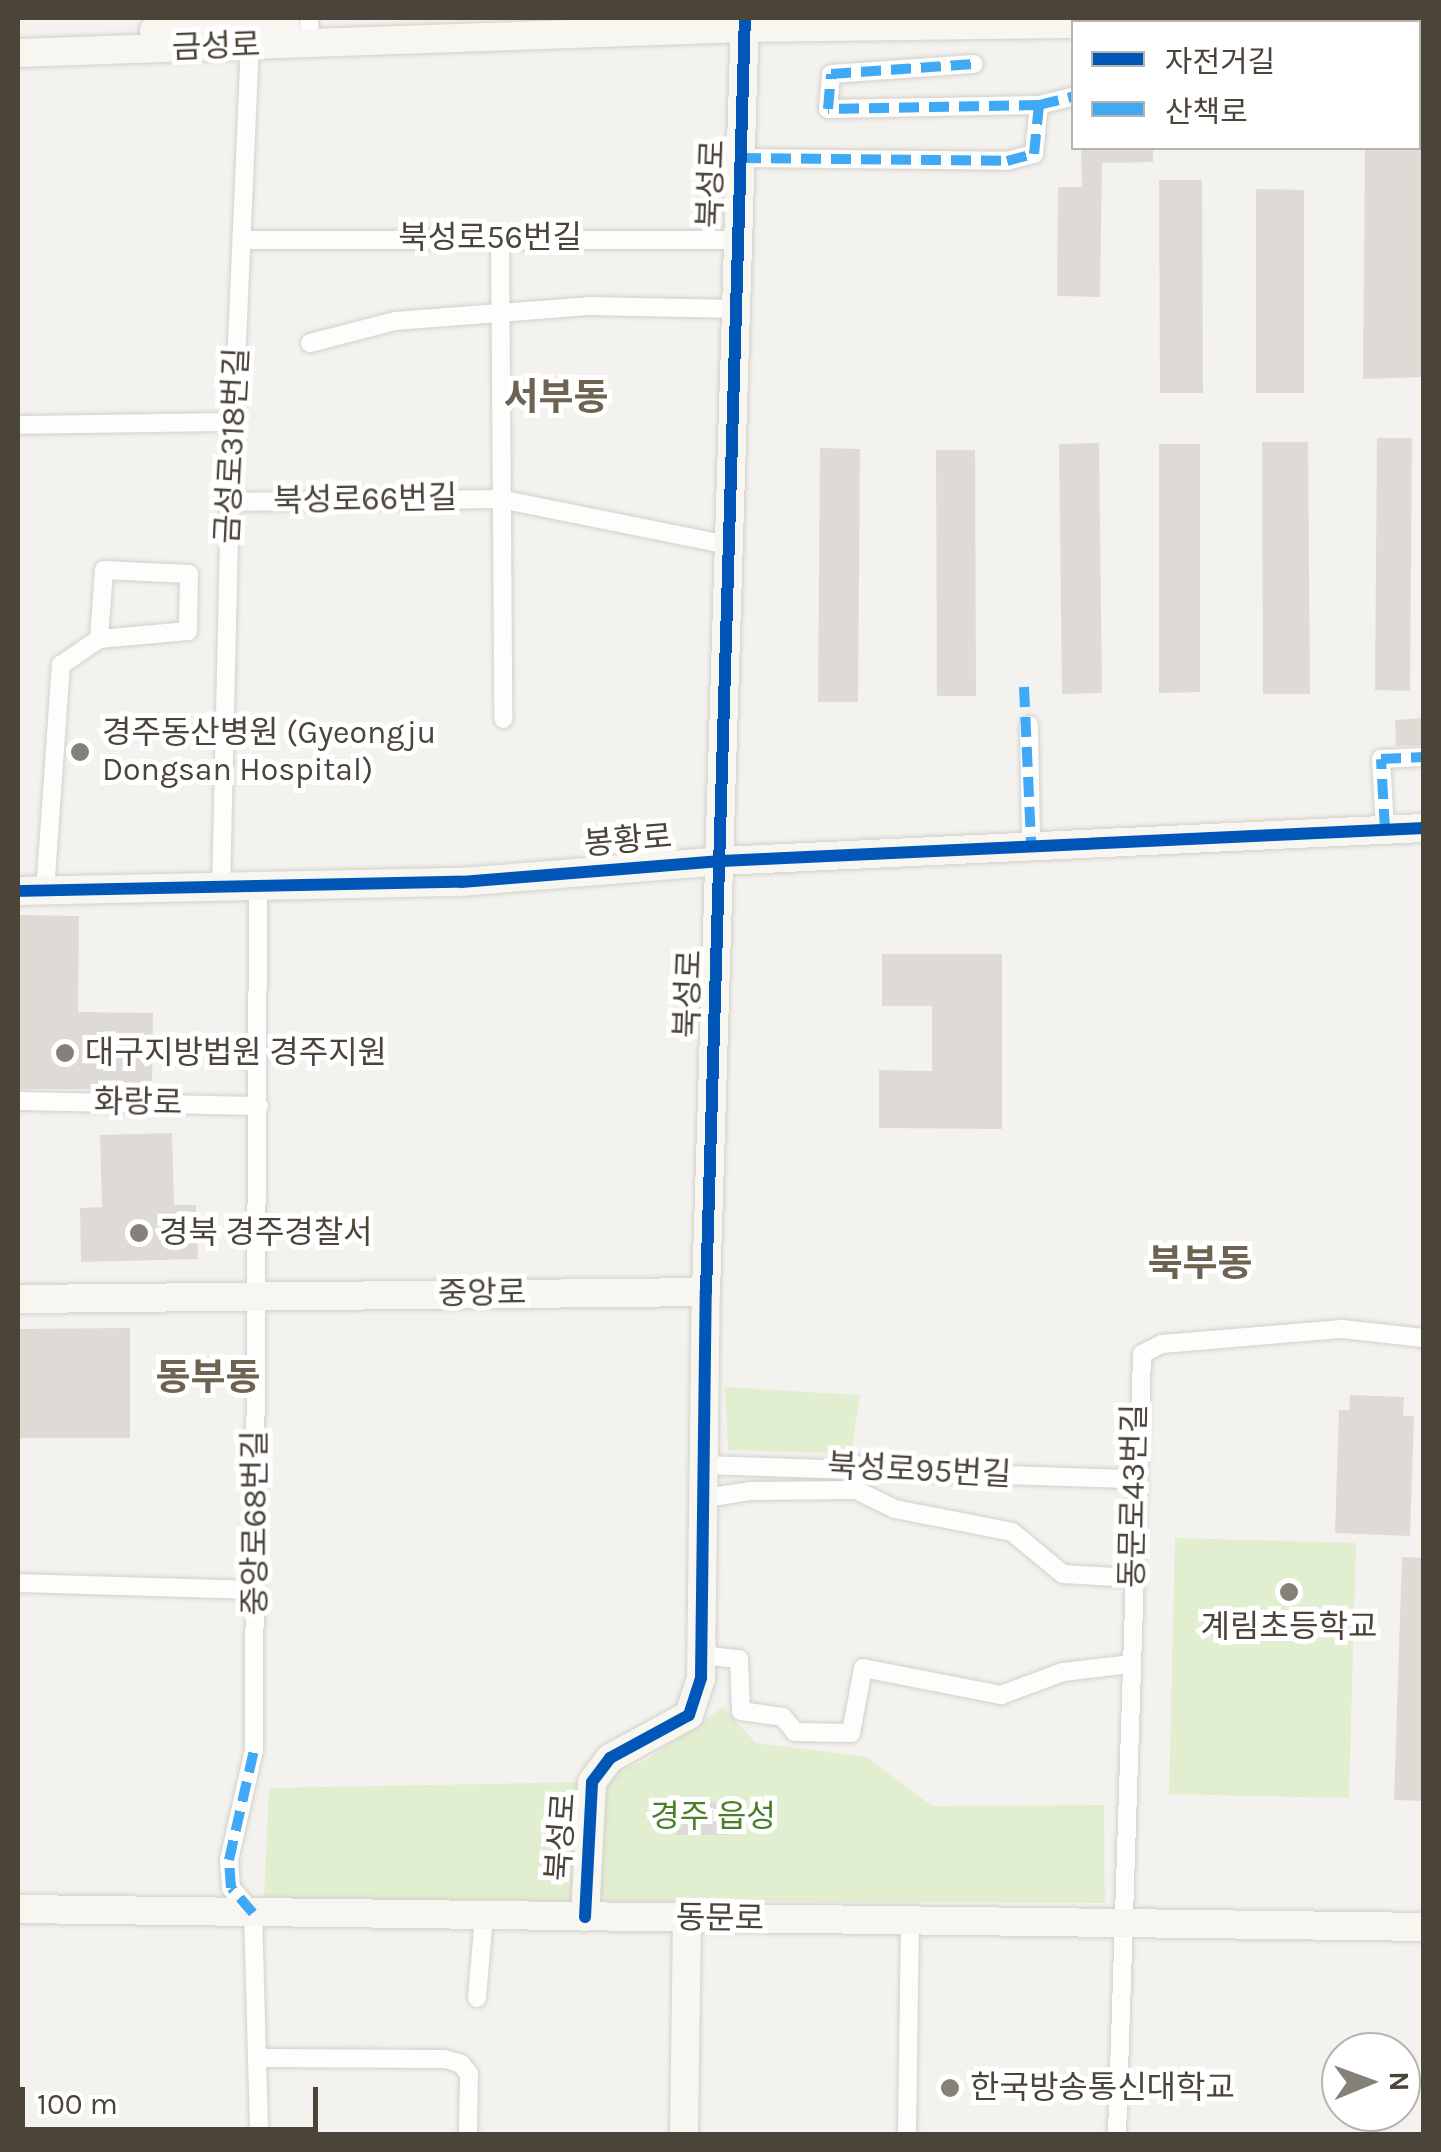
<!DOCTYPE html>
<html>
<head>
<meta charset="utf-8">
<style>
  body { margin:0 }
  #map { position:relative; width:1441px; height:2152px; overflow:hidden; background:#f4f2ee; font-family:Karla,"Noto Sans KR",sans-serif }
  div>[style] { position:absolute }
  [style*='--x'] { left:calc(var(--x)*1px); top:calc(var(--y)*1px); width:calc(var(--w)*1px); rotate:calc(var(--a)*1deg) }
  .green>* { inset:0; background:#e1eecf }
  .building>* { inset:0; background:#dedbd6 }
  .roads { filter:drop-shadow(0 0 2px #d2d0cb) drop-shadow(0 0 2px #d2d0cb) }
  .street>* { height:18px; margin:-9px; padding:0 9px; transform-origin:9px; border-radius:9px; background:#fdfdfc }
  .secondary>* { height:28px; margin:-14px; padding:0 14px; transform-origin:14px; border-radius:14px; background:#f7f6f1 }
  .quiet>* { height:10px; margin-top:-5px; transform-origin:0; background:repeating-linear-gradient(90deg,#3fa9f5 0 20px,transparent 0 30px) }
  .cycleway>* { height:12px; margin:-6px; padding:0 6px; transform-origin:6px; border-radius:6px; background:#0057b8 }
  .dots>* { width:28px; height:28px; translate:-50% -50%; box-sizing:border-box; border:5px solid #fff; border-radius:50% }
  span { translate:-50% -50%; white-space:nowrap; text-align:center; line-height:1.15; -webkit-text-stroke:10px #fff; paint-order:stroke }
  .street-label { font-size:32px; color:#4b4439 }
  .poi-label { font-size:32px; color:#4b4439 }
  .left { translate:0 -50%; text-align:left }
  .park-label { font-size:32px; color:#4a7f2a }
  .quarter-label { font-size:38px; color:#6e6250; font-weight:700 }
  .frame { position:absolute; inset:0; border:20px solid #4b4439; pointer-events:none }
  .legend { position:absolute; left:1071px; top:20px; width:350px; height:130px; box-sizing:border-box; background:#fff; border:2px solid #b7b4b0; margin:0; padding:12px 18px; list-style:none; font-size:30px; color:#4b4439 }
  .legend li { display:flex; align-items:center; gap:20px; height:50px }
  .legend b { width:50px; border:2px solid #b7b4b0 }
  .north { position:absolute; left:1321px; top:2032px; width:100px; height:100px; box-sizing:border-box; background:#fff; border:2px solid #b7b4b0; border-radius:50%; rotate:89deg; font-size:28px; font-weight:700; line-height:40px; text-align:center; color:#4b4439 }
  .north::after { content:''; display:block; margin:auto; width:35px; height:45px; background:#868178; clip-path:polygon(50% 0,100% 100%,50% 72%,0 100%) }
  .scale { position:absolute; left:20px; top:2087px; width:298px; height:45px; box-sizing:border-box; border:5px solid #4b4439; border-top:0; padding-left:12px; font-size:30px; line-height:35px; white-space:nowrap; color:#4b4439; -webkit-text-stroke:8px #fff; paint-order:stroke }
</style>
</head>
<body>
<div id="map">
  <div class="green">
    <i style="clip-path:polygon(725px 1387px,860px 1395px,852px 1447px,843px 1453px,728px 1450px)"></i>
    <i style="clip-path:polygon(1175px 1538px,1356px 1543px,1349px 1798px,1169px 1794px)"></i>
    <i style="clip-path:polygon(723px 1707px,756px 1743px,867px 1757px,932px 1806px,1104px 1805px,1105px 1903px,264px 1899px,269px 1788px,592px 1782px,646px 1760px)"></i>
  </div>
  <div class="building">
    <i style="clip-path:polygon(1081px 148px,1153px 148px,1153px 162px,1102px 163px,1100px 297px,1057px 296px,1058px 187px,1082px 187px)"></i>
    <i style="clip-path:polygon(1365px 149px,1424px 149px,1424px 377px,1363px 379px)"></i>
    <i style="clip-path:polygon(1159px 180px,1202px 180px,1203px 393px,1160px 393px)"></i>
    <i style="clip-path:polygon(1256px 189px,1304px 190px,1304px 393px,1256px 393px)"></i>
    <i style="clip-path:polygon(1377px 438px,1412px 438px,1410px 691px,1375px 690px)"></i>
    <i style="clip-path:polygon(1262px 442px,1308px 442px,1310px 694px,1263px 694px)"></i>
    <i style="clip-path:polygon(1099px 443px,1102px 693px,1062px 694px,1059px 444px)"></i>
    <i style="clip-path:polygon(1159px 444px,1200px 444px,1200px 692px,1159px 693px)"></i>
    <i style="clip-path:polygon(820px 448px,860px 449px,858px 702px,818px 702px)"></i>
    <i style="clip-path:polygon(936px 450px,975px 450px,976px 696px,937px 696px)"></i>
    <i style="clip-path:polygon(1424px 718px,1424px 745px,1396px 746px,1395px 720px)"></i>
    <i style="clip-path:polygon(18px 915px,79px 916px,78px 1012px,153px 1013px,152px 1089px,18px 1089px)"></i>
    <i style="clip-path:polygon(882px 954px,1002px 954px,1002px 1129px,879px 1128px,879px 1070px,932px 1071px,932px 1006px,882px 1006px)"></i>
    <i style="clip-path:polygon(172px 1133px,174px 1205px,196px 1205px,198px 1259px,81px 1262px,80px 1208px,102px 1207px,100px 1135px)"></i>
    <i style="clip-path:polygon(130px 1328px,130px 1438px,18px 1438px,18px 1329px)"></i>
    <i style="clip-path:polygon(1350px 1395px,1404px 1397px,1403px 1416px,1414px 1416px,1410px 1536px,1335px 1533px,1339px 1410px,1349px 1410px)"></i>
    <i style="clip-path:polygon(1402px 1557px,1424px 1558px,1424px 1801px,1394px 1800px)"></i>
    <i style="clip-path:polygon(677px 1802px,727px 1803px,727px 1835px,676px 1835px)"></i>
  </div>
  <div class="roads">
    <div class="street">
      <i style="--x:309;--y:18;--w:25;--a:88"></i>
      <i style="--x:1418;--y:72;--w:6;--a:0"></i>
      <i style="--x:1039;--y:105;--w:36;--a:-14"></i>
      <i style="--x:741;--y:158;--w:266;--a:0.6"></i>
      <i style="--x:1007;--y:161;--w:28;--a:-15"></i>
      <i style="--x:1034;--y:154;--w:49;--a:-84.2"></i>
      <i style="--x:1039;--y:105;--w:211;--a:178.9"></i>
      <i style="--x:828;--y:109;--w:35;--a:-85"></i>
      <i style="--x:831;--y:74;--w:143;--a:-4"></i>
      <i style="--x:500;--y:236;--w:483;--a:89.6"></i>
      <i style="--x:242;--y:240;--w:496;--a:0"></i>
      <i style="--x:310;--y:343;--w:88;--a:-14.5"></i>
      <i style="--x:395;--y:321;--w:194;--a:-4.4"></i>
      <i style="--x:588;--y:306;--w:148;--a:1.2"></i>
      <i style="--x:18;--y:425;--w:216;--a:-0.8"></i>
      <i style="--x:230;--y:502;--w:270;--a:-0.6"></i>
      <i style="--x:500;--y:499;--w:234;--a:11.4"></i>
      <i style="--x:1029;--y:725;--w:119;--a:89"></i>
      <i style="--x:1385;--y:829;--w:70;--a:-93.3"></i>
      <i style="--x:1381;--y:759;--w:43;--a:-2.7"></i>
      <i style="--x:258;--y:890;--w:860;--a:90.27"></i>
      <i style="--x:254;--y:1750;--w:113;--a:102.8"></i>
      <i style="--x:229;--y:1860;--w:28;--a:86"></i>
      <i style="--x:231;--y:1888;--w:33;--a:49"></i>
      <i style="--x:253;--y:1913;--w:221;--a:88.4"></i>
      <i style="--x:221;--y:891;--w:389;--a:-88.7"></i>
      <i style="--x:230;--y:502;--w:455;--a:-87.5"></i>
      <i style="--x:250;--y:47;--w:10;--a:-29"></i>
      <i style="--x:45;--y:892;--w:228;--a:-86"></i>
      <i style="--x:61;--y:665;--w:46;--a:-34.4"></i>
      <i style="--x:99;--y:639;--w:69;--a:-85.9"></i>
      <i style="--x:104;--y:570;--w:85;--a:2.7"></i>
      <i style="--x:189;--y:574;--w:57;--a:91"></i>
      <i style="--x:188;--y:631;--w:89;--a:174.9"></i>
      <i style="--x:18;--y:1101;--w:241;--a:1.2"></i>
      <i style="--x:704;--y:1465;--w:431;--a:1.9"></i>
      <i style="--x:857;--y:1465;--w:25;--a:92"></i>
      <i style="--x:856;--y:1490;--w:43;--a:26"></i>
      <i style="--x:895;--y:1509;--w:119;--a:11.1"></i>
      <i style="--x:1012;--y:1532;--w:66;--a:39.5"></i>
      <i style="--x:1063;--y:1574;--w:69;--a:3.3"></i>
      <i style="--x:704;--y:1509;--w:14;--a:-56"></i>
      <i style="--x:712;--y:1497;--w:38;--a:-9"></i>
      <i style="--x:750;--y:1491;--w:106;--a:-0.5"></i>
      <i style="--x:18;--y:1583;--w:237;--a:1.7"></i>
      <i style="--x:705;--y:1642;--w:15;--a:74"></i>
      <i style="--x:709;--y:1656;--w:30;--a:6"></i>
      <i style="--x:739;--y:1659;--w:52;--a:87.8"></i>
      <i style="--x:741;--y:1711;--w:42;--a:8.1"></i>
      <i style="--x:783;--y:1717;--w:19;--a:51"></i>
      <i style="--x:795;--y:1732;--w:56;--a:1"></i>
      <i style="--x:851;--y:1733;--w:66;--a:-79.5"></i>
      <i style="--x:863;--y:1668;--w:141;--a:11.1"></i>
      <i style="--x:1001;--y:1695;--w:66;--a:-20.4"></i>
      <i style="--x:1063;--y:1672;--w:67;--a:-6.8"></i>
      <i style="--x:477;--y:1998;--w:82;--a:-85.1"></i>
      <i style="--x:260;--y:2058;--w:185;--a:0.3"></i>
      <i style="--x:445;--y:2059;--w:17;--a:17"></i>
      <i style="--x:461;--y:2064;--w:13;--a:51"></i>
      <i style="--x:469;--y:2074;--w:60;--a:91"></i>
      <i style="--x:907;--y:2134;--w:213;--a:-89.2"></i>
      <i style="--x:1117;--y:2134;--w:780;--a:-88.16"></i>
      <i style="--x:1142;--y:1354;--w:22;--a:-27"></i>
      <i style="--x:1162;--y:1344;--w:181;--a:-4.8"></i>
      <i style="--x:1342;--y:1329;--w:82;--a:6.3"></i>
    </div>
    <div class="secondary">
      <i style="--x:1172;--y:22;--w:118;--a:-1.9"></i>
      <i style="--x:154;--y:30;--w:132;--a:-1.7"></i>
      <i style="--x:18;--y:53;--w:727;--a:-1.97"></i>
      <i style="--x:745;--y:28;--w:329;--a:-0.7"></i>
      <i style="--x:18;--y:891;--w:443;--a:-1.2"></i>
      <i style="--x:461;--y:882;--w:261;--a:-4.6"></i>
      <i style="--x:721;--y:861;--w:704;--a:-2.69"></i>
      <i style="--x:18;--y:1299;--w:688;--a:-0.58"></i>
      <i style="--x:18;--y:1909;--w:1406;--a:0.73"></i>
      <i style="--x:585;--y:1917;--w:135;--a:-87"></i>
      <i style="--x:592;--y:1782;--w:30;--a:-53"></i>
      <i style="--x:610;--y:1758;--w:90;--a:-28.6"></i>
      <i style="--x:689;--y:1715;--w:39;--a:-72"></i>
      <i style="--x:701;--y:1678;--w:386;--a:-89.3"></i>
      <i style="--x:706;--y:1292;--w:1275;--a:-88.25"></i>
      <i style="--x:684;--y:2134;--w:216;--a:-89.2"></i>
    </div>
  </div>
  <div class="quiet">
    <i style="--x:1418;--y:72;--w:6;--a:0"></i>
    <i style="--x:1039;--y:105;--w:36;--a:-14"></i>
    <i style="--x:741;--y:158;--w:266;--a:0.6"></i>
    <i style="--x:1007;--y:161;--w:28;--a:-15"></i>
    <i style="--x:1034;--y:154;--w:49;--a:-84.2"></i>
    <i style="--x:1039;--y:105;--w:211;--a:178.9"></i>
    <i style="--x:828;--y:109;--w:35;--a:-85"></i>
    <i style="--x:831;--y:74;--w:143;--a:-4"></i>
    <i style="--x:1024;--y:687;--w:157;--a:87.4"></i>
    <i style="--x:1385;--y:829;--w:70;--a:-93.3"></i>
    <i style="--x:1381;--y:759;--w:43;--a:-2.7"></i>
    <i style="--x:253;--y:1913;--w:33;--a:-131"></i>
    <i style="--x:231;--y:1888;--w:28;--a:-94"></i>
    <i style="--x:229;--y:1860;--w:113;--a:-77.2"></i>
  </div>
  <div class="cycleway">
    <i style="--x:18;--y:891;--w:443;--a:-1.2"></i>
    <i style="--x:461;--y:882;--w:261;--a:-4.6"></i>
    <i style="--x:721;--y:861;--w:704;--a:-2.69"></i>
    <i style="--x:585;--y:1917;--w:135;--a:-87"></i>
    <i style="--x:592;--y:1782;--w:30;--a:-53"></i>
    <i style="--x:610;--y:1758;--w:90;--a:-28.6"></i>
    <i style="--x:689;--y:1715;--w:39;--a:-72"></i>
    <i style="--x:701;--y:1678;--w:386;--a:-89.3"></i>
    <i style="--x:706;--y:1292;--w:1275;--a:-88.25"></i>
  </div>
  <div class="dots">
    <i style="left:80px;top:752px;background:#868178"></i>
    <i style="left:65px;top:1053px;background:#868178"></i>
    <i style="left:139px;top:1233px;background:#868178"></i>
    <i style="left:1289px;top:1592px;background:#868178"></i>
    <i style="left:950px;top:2088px;background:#868178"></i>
  </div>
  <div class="street-label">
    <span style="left:216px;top:47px;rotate:-2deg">금성로</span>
    <span style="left:712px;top:184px;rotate:-88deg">북성로</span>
    <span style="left:490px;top:238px">북성로56번길</span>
    <span style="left:233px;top:446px;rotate:-87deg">금성로318번길</span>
    <span style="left:365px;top:500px;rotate:-1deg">북성로66번길</span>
    <span style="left:628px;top:841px;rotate:-5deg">봉황로</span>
    <span style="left:689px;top:994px;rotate:-88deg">북성로</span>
    <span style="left:138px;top:1103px;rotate:1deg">화랑로</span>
    <span style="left:482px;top:1294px;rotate:-1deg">중앙로</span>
    <span style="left:919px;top:1471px;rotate:3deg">북성로95번길</span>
    <span style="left:1134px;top:1496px;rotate:-89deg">동문로43번길</span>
    <span style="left:256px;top:1523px;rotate:-90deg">중앙로68번길</span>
    <span style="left:562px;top:1837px;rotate:-86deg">북성로</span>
    <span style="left:720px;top:1919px;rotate:1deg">동문로</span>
  </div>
  <div class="poi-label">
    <span class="left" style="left:102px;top:752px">경주동산병원 (Gyeongju<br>Dongsan Hospital)</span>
    <span class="left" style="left:85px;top:1053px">대구지방법원 경주지원</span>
    <span class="left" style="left:159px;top:1233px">경북 경주경찰서</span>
    <span style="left:1289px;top:1627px">계림초등학교</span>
    <span class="left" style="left:970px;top:2088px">한국방송통신대학교</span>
  </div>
  <div class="park-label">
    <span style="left:713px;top:1817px">경주 읍성</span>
  </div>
  <div class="quarter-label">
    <span style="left:556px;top:398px">서부동</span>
    <span style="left:1200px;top:1264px">북부동</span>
    <span style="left:208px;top:1378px">동부동</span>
  </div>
  <div class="frame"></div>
  <ul class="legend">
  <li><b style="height:12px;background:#0057b8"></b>자전거길</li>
  <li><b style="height:12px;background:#3fa9f5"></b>산책로</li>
  </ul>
  <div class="north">N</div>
  <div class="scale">100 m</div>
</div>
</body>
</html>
